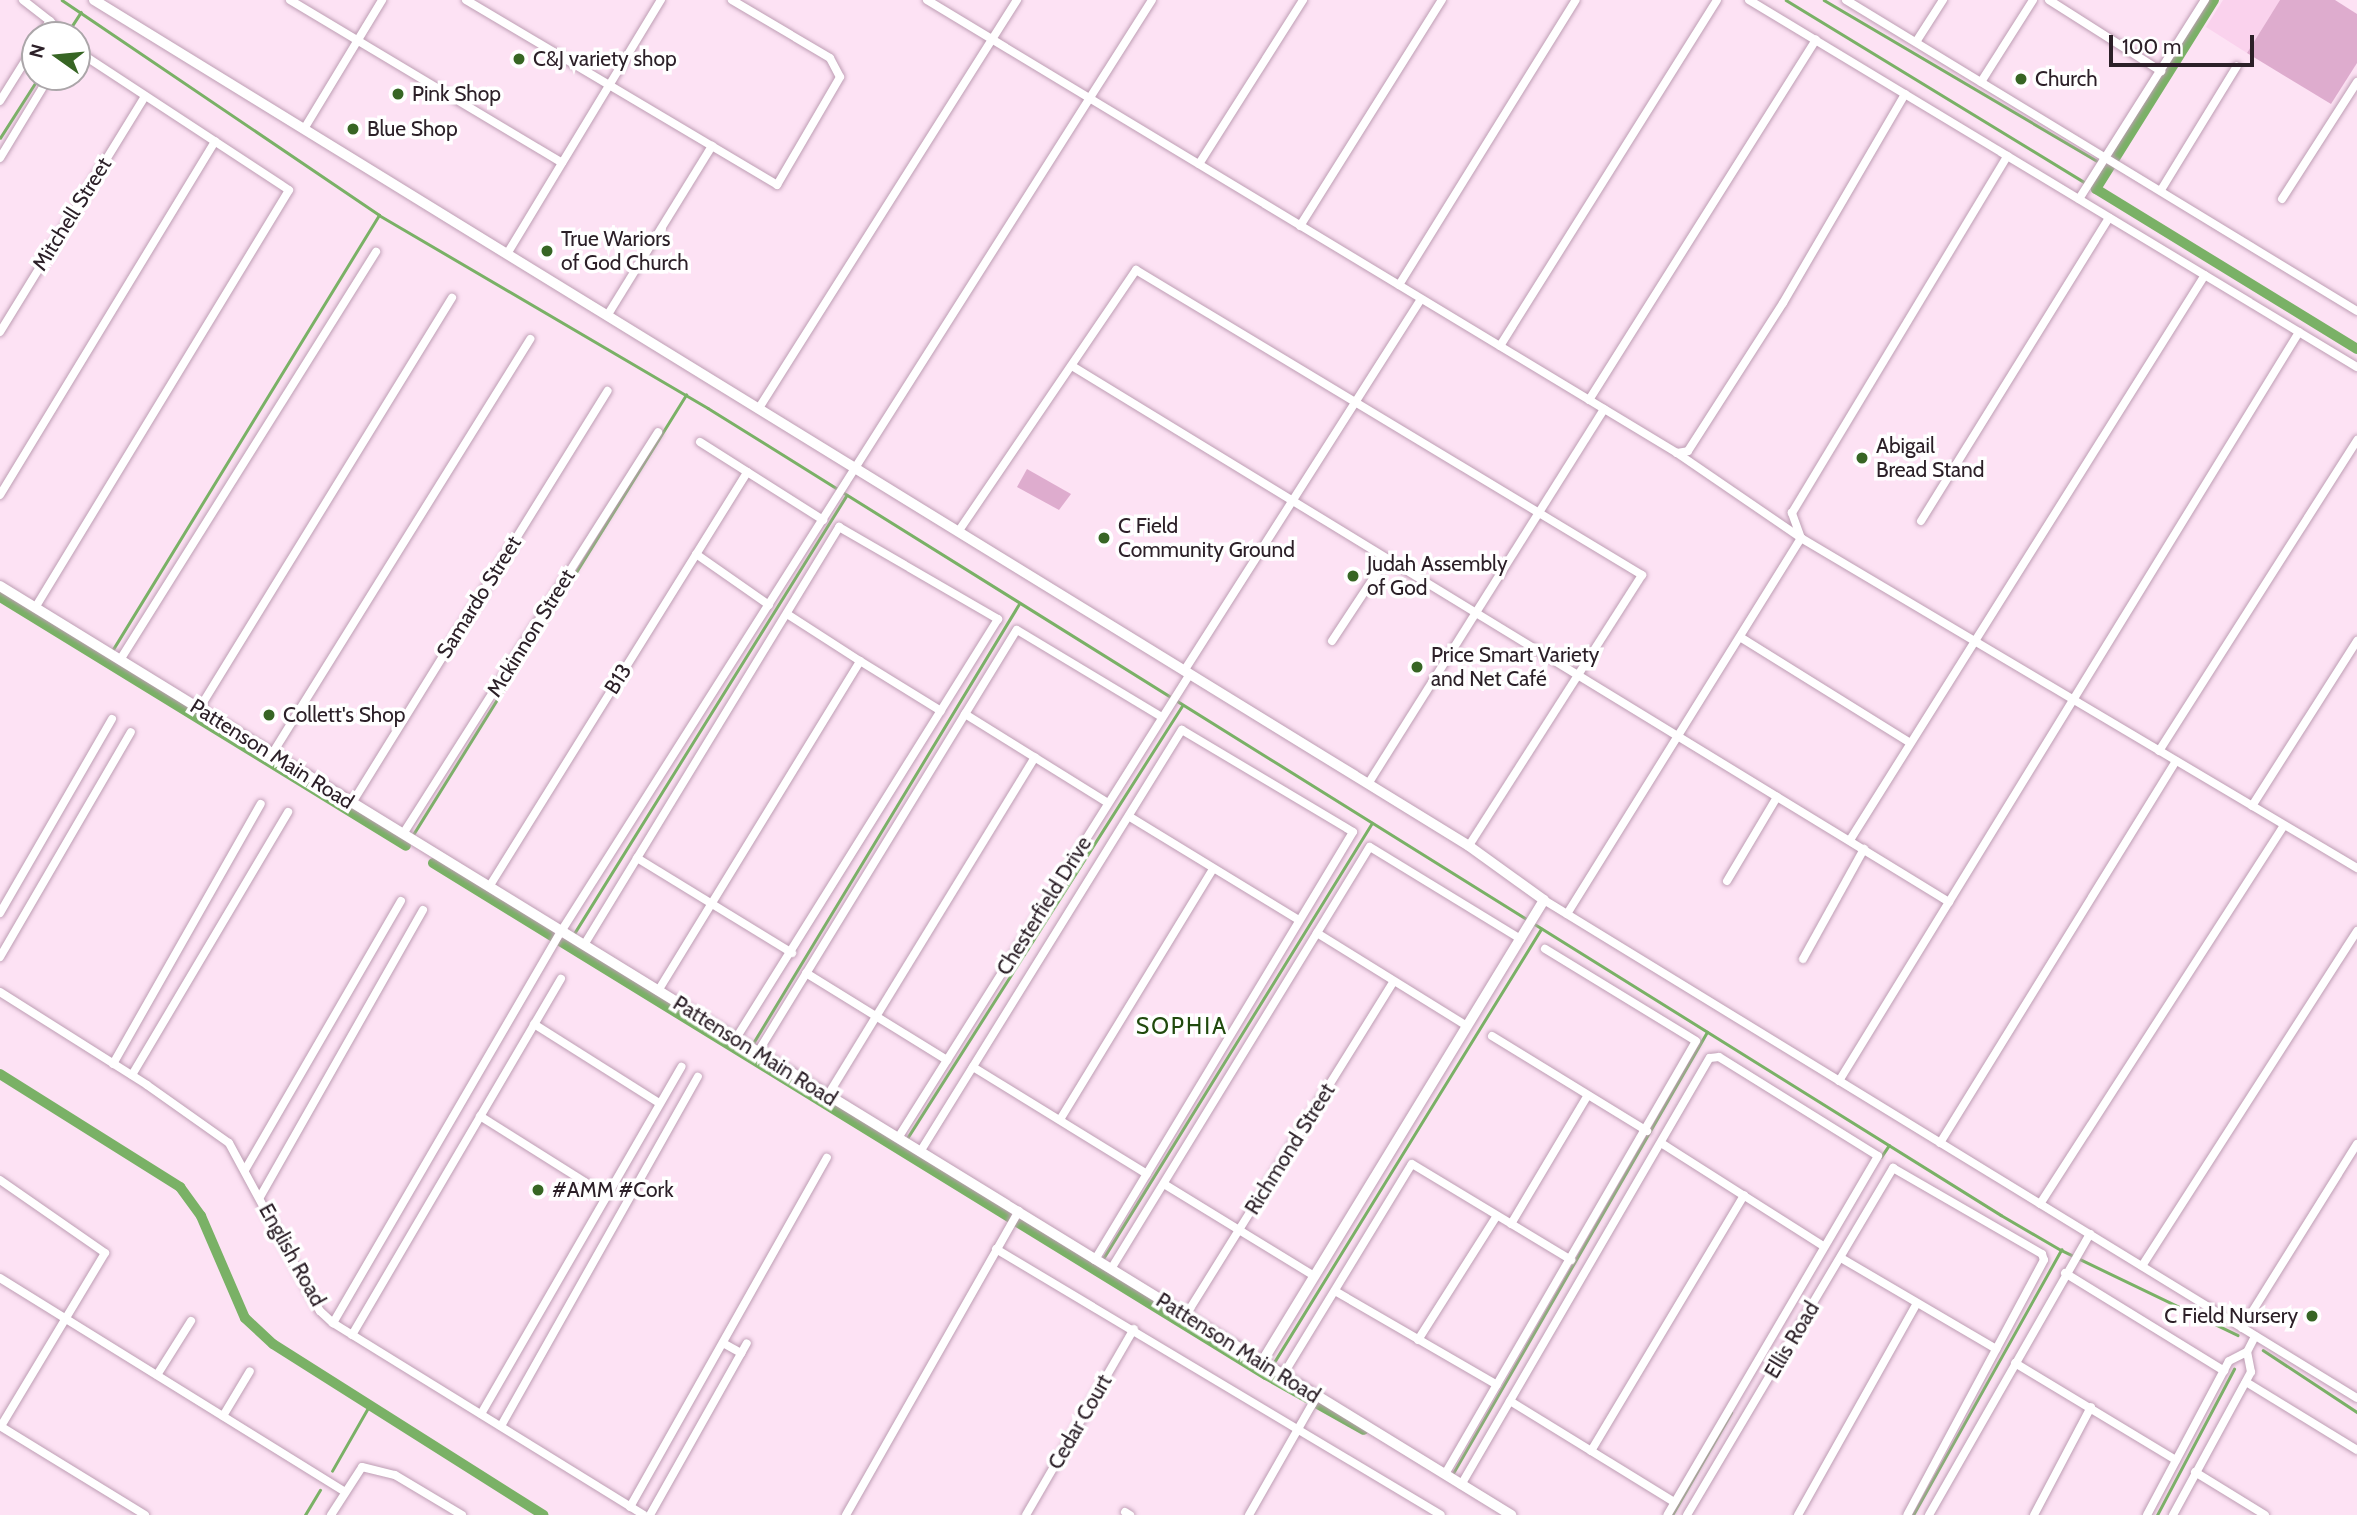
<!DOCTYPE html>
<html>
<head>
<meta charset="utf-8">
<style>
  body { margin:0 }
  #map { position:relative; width:2357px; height:1515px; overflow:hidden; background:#fde2f4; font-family:Cabin,sans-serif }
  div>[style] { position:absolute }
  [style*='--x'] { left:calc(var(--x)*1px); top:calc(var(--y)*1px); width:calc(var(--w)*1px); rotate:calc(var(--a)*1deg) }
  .built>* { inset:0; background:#fad2ed }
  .green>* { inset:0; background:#deacce }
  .stream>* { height:2.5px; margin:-1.25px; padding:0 1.25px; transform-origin:1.25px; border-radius:1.25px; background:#7ab166 }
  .canal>* { height:10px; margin:-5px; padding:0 5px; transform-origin:5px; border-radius:5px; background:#7ab166 }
  .roads { filter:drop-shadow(0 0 2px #be9eb4) drop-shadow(0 0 2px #be9eb4) }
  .minor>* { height:8px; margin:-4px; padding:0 4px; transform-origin:4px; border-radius:4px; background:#fff }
  .tertiary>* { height:10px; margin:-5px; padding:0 5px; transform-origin:5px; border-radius:5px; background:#fff }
  .dots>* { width:19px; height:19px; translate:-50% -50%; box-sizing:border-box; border:4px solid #fff; border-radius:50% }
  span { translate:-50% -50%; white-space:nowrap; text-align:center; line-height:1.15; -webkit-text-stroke:7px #fff; paint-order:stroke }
  .poi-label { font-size:21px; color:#2c2028 }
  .left { translate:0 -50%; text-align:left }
  .right { translate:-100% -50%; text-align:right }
  .street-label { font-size:21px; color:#2c2028 }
  .neighbourhood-label { font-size:23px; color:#20490d; letter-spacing:2px }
  .north { position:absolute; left:21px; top:21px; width:70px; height:70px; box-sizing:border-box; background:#fff; border:2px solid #aba6a9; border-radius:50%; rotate:285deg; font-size:19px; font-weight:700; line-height:28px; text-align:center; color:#2c2028 }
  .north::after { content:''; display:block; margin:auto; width:24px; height:32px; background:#376524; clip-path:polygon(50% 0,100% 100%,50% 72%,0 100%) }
  .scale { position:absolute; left:2109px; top:35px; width:145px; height:32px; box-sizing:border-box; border:4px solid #2c2028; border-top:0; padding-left:9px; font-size:21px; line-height:24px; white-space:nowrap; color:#2c2028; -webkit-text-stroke:5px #fff; paint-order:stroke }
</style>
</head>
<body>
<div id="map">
  <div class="built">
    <i style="clip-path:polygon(2223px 0,2280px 0,2247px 53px,2206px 27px)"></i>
  </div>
  <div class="green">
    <i style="clip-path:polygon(2280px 0,2335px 0,2357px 14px,2357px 63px,2331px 104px,2247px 53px)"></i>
    <i style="clip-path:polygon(1027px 469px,1071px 494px,1059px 510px,1017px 487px)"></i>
  </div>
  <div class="stream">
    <i style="--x:62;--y:0;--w:383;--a:34.1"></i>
    <i style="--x:379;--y:215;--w:381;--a:30.4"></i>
    <i style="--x:708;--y:408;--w:1524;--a:31.97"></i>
    <i style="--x:2001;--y:1215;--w:69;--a:30.3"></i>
    <i style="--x:2061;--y:1250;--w:196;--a:25.7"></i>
    <i style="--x:1786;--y:0;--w:363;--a:31.4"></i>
    <i style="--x:1824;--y:0;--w:331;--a:30.5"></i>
    <i style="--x:66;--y:35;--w:27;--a:-57"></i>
    <i style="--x:0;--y:138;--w:72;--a:-57.4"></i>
    <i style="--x:112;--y:651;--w:511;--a:-58.52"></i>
    <i style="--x:406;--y:846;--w:531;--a:-58.17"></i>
    <i style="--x:567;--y:945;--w:529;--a:-58.14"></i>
    <i style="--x:752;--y:1045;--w:516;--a:-58.81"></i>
    <i style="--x:906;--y:1140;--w:514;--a:-57.55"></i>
    <i style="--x:1881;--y:1157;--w:14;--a:-56"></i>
    <i style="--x:1096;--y:1270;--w:525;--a:-58.31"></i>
    <i style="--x:2263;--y:1350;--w:113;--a:33.4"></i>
    <i style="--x:1273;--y:1364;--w:511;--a:-58.36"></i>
    <i style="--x:332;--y:1471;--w:73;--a:-60.3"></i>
    <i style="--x:1452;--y:1475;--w:511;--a:-60.07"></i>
    <i style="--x:305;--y:1515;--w:29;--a:-59"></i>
    <i style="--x:1672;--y:1515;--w:118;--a:-60"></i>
    <i style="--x:1913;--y:1515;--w:304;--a:-60.8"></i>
    <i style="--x:2157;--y:1515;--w:165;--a:-62.2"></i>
  </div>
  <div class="canal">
    <i style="--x:2214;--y:0;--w:223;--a:122"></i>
    <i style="--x:2096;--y:189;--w:306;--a:31.5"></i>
    <i style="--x:0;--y:597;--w:476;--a:31.5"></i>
    <i style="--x:433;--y:863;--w:978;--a:31.58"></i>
    <i style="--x:1266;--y:1375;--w:112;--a:29.3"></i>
    <i style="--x:0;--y:1074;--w:213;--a:32.1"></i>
    <i style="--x:180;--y:1187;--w:36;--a:54"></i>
    <i style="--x:201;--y:1216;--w:111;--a:66.7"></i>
    <i style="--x:245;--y:1318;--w:38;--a:43"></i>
    <i style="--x:273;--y:1344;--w:320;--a:32.3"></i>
  </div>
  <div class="roads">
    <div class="minor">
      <i style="--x:23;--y:0;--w:34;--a:38"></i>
      <i style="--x:50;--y:21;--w:17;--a:123"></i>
      <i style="--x:290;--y:0;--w:317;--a:30.9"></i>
      <i style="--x:466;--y:0;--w:362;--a:30.7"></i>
      <i style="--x:777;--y:185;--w:125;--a:-59.7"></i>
      <i style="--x:840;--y:77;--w:21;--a:-118"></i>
      <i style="--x:830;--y:58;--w:114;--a:-149.4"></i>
      <i style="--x:927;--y:0;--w:876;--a:31.13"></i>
      <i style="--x:1677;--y:453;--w:150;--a:34.4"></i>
      <i style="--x:1801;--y:538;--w:647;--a:30.69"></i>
      <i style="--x:1749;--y:0;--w:710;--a:31.12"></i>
      <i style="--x:1846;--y:0;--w:598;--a:31.33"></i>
      <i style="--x:2049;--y:0;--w:133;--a:32.4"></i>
      <i style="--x:50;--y:21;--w:19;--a:47"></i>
      <i style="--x:1916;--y:42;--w:50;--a:-57.3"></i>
      <i style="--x:1981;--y:82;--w:97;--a:-57.6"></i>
      <i style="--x:0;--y:101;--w:66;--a:-58"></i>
      <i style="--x:304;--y:129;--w:151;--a:-58.8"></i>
      <i style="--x:0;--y:158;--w:95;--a:-58.8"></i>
      <i style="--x:1199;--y:164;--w:194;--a:-57.6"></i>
      <i style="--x:2161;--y:190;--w:145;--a:-58.5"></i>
      <i style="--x:2079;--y:199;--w:236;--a:-57.7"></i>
      <i style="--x:2282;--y:199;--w:139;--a:-57.3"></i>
      <i style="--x:1300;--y:226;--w:267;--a:-57.9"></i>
      <i style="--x:507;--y:254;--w:297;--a:-58.8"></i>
      <i style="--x:1399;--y:285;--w:335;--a:-58.2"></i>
      <i style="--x:607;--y:316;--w:200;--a:-58.3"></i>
      <i style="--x:0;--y:332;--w:277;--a:-58.4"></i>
      <i style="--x:1500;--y:346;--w:408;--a:-57.9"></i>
      <i style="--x:1072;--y:366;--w:1028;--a:31.43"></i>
      <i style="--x:1589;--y:400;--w:426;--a:-57.8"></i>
      <i style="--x:759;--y:408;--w:483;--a:-57.7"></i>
      <i style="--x:700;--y:442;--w:146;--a:32.4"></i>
      <i style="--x:1677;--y:453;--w:11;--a:-10"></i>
      <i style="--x:1688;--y:451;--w:176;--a:-57.3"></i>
      <i style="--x:1783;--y:303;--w:242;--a:-59.7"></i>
      <i style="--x:0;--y:495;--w:414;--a:-58.7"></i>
      <i style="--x:1921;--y:521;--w:357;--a:-58.2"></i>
      <i style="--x:958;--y:532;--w:317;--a:-55.8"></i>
      <i style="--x:1136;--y:270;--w:591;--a:31.08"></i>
      <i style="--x:1642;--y:575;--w:322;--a:122.6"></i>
      <i style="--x:696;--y:554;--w:89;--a:34.9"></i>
      <i style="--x:35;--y:608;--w:489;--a:-58.7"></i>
      <i style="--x:289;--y:190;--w:254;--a:-146.7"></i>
      <i style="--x:1740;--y:637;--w:200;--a:31.9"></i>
      <i style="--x:1332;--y:641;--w:98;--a:-56.6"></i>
      <i style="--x:120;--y:660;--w:482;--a:-57.9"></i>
      <i style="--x:860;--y:661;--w:95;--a:31.7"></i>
      <i style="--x:1184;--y:671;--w:441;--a:-57.5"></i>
      <i style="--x:199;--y:709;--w:483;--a:-58.4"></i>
      <i style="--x:965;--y:714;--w:168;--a:31.9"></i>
      <i style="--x:2159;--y:751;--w:369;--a:-57.5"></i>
      <i style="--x:272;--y:754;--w:489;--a:-58.1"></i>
      <i style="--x:1368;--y:784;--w:443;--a:-57.8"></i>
      <i style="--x:352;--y:803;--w:485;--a:-58.2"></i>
      <i style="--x:2252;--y:806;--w:196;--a:-57.5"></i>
      <i style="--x:1130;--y:817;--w:198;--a:31.4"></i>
      <i style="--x:403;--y:834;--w:476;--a:-57.6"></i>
      <i style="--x:1850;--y:840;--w:667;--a:-57.86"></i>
      <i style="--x:637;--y:858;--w:182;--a:31.5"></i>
      <i style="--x:1727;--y:881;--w:98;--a:-59.2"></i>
      <i style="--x:489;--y:887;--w:489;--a:-58.1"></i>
      <i style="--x:1544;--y:900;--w:953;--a:31.49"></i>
      <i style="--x:0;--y:913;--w:224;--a:-60"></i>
      <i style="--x:1567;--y:914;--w:443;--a:-58.1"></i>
      <i style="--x:1801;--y:538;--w:27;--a:-110"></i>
      <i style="--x:1792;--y:513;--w:417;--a:-58.9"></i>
      <i style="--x:1317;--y:933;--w:176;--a:31.8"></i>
      <i style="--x:584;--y:945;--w:490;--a:-58.6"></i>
      <i style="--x:839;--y:527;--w:184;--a:30.1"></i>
      <i style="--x:998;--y:619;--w:495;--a:122"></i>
      <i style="--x:0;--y:957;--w:260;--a:-59.8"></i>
      <i style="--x:1803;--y:959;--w:126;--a:-61"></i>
      <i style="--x:806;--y:973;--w:166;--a:31.7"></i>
      <i style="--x:658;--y:991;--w:387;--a:-58.5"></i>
      <i style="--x:860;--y:661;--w:87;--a:-147.2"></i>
      <i style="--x:0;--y:992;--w:174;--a:32.3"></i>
      <i style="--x:147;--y:1085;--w:100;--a:35.3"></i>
      <i style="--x:229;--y:1143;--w:191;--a:61.6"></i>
      <i style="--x:320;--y:1311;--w:18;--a:43"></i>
      <i style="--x:333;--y:1323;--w:365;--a:31.7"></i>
      <i style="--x:534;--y:1024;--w:148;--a:32.3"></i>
      <i style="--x:1492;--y:1036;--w:182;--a:31.5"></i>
      <i style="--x:758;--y:1052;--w:495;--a:-58.5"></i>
      <i style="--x:1017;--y:630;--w:169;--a:31"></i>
      <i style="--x:113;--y:1064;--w:299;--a:-60.4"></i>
      <i style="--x:973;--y:1067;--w:204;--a:31.6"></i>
      <i style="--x:132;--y:1075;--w:306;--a:-59.3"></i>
      <i style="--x:1839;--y:1081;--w:879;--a:-58.44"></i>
      <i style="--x:828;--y:1095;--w:396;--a:-58.5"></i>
      <i style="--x:480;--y:1116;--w:146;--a:32.2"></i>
      <i style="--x:1061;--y:1118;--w:292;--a:-58.6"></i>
      <i style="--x:898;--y:1138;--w:548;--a:-57.82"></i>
      <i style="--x:1661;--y:1143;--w:191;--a:32.4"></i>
      <i style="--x:1940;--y:1143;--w:449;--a:-58.3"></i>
      <i style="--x:920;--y:1152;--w:497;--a:-58.2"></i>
      <i style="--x:1182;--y:730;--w:199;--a:30.8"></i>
      <i style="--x:1353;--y:832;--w:500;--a:121.1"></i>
      <i style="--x:245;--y:1170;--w:311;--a:-59.9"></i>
      <i style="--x:0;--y:1180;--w:128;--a:34.8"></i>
      <i style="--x:105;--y:1253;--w:202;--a:121"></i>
      <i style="--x:1164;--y:1184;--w:176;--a:31.5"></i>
      <i style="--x:260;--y:1197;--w:330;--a:-60.4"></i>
      <i style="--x:2040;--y:1204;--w:450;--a:-57.2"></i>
      <i style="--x:1511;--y:1224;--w:147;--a:-59.2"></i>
      <i style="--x:996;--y:1249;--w:518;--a:30.87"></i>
      <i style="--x:1841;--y:1258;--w:180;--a:30.4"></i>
      <i style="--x:2142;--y:1266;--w:398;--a:-57.3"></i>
      <i style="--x:1111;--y:1269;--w:495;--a:-58.5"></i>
      <i style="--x:1370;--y:847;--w:177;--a:31.4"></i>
      <i style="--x:2065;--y:1273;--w:187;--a:31.6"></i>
      <i style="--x:0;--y:1278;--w:405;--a:31.8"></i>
      <i style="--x:1335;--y:1291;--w:187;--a:30.1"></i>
      <i style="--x:1186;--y:1315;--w:392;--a:-58.1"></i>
      <i style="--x:333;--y:1323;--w:455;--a:-59.8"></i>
      <i style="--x:562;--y:930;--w:1101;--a:-57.61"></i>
      <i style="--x:2242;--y:1328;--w:217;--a:-58"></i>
      <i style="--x:352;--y:1335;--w:413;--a:-59.6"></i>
      <i style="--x:1418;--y:1340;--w:146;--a:-57.6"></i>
      <i style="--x:723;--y:1343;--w:21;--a:29"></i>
      <i style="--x:2015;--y:1363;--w:188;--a:31.1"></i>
      <i style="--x:157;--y:1375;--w:64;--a:-57.8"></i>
      <i style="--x:1283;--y:1375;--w:247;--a:-58.6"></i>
      <i style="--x:1412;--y:1164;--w:186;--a:31.1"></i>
      <i style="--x:2246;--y:1382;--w:130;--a:31.5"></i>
      <i style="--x:1510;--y:1401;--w:193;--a:31.6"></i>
      <i style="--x:481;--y:1414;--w:401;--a:-60"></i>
      <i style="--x:223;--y:1416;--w:52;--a:-59"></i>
      <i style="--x:0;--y:1426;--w:170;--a:31.5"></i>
      <i style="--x:501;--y:1426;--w:401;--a:-60.6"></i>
      <i style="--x:1591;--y:1451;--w:298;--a:-59.1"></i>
      <i style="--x:2195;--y:1472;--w:82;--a:31.6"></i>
      <i style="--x:1445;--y:1474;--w:500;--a:-59.9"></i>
      <i style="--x:1696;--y:1041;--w:177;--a:-148.6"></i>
      <i style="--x:1461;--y:1485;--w:494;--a:-59.8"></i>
      <i style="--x:1710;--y:1058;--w:9;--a:-6"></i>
      <i style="--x:1719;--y:1057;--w:187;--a:31.9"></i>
      <i style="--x:1878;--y:1156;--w:416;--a:120.4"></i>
      <i style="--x:630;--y:1507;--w:401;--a:-60.6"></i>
      <i style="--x:1125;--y:1512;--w:6;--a:31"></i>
      <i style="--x:331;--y:1515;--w:57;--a:-57.1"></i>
      <i style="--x:362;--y:1467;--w:34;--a:14"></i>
      <i style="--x:395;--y:1475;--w:78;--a:30.8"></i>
      <i style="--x:650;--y:1515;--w:197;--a:-60.6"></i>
      <i style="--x:846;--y:1515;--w:350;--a:-60.4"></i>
      <i style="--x:1026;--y:1515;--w:215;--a:-59.9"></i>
      <i style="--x:1249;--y:1515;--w:137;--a:-60.3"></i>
      <i style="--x:1687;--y:1515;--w:404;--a:-59.3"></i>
      <i style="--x:1893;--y:1168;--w:172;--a:30"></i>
      <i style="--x:2042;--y:1254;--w:6;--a:72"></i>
      <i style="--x:2044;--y:1260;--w:289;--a:118.2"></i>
      <i style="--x:1798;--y:1515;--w:243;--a:-60.7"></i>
      <i style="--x:1929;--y:1515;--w:324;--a:-60.2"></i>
      <i style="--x:2034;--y:1515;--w:122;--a:-62.2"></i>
      <i style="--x:2147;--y:1515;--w:174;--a:-62"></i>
      <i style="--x:2229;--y:1361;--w:20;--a:-27"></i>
      <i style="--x:2247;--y:1352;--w:18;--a:-63"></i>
      <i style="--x:2173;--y:1515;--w:163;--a:-61.4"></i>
      <i style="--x:2251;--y:1372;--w:20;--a:-101"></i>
    </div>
    <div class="tertiary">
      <i style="--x:94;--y:0;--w:1614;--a:31.6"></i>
      <i style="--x:1469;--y:846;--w:92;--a:35.8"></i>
      <i style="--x:1544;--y:900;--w:541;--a:121.4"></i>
      <i style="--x:0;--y:586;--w:1774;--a:31.58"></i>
    </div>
  </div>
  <div class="dots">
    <i style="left:519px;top:59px;background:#376524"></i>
    <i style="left:2021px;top:79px;background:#376524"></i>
    <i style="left:398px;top:94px;background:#376524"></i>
    <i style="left:353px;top:129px;background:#376524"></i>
    <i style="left:547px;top:251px;background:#376524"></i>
    <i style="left:1862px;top:458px;background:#376524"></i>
    <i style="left:1104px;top:538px;background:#376524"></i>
    <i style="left:1353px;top:576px;background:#376524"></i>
    <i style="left:1417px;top:667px;background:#376524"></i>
    <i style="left:269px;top:715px;background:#376524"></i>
    <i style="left:538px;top:1190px;background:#376524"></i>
    <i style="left:2312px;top:1316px;background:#376524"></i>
  </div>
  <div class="poi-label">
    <span class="left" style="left:533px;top:59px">C&amp;J variety shop</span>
    <span class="left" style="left:2035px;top:79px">Church</span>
    <span class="left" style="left:412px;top:94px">Pink Shop</span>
    <span class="left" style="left:367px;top:129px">Blue Shop</span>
    <span class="left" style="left:561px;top:251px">True Wariors<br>of God Church</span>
    <span class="left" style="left:1876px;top:458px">Abigail<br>Bread Stand</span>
    <span class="left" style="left:1118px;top:538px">C Field<br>Community Ground</span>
    <span class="left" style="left:1367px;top:576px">Judah Assembly<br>of God</span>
    <span class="left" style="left:1431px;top:667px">Price Smart Variety<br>and Net Café</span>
    <span class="left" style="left:283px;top:715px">Collett's Shop</span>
    <span class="left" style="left:552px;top:1190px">#AMM #Cork</span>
    <span class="right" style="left:2298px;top:1316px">C Field Nursery</span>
  </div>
  <div class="street-label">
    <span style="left:72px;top:214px;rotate:-58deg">Mitchell Street</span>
    <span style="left:479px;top:597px;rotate:-58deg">Samardo Street</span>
    <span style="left:531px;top:633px;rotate:-58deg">Mckinnon Street</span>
    <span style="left:618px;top:679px;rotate:-58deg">B13</span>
    <span style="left:272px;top:754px;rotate:32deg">Pattenson Main Road</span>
    <span style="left:1044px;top:906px;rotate:-58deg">Chesterfield Drive</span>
    <span style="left:755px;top:1051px;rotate:32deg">Pattenson Main Road</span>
    <span style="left:1290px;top:1149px;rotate:-58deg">Richmond Street</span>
    <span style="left:292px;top:1255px;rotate:61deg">English Road</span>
    <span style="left:1792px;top:1340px;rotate:-59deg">Ellis Road</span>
    <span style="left:1238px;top:1348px;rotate:32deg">Pattenson Main Road</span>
    <span style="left:1080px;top:1422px;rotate:-60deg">Cedar Court</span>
  </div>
  <div class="neighbourhood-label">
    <span style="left:1182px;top:1026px">SOPHIA</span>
  </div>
  <div class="north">N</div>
  <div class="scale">100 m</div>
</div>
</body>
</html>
